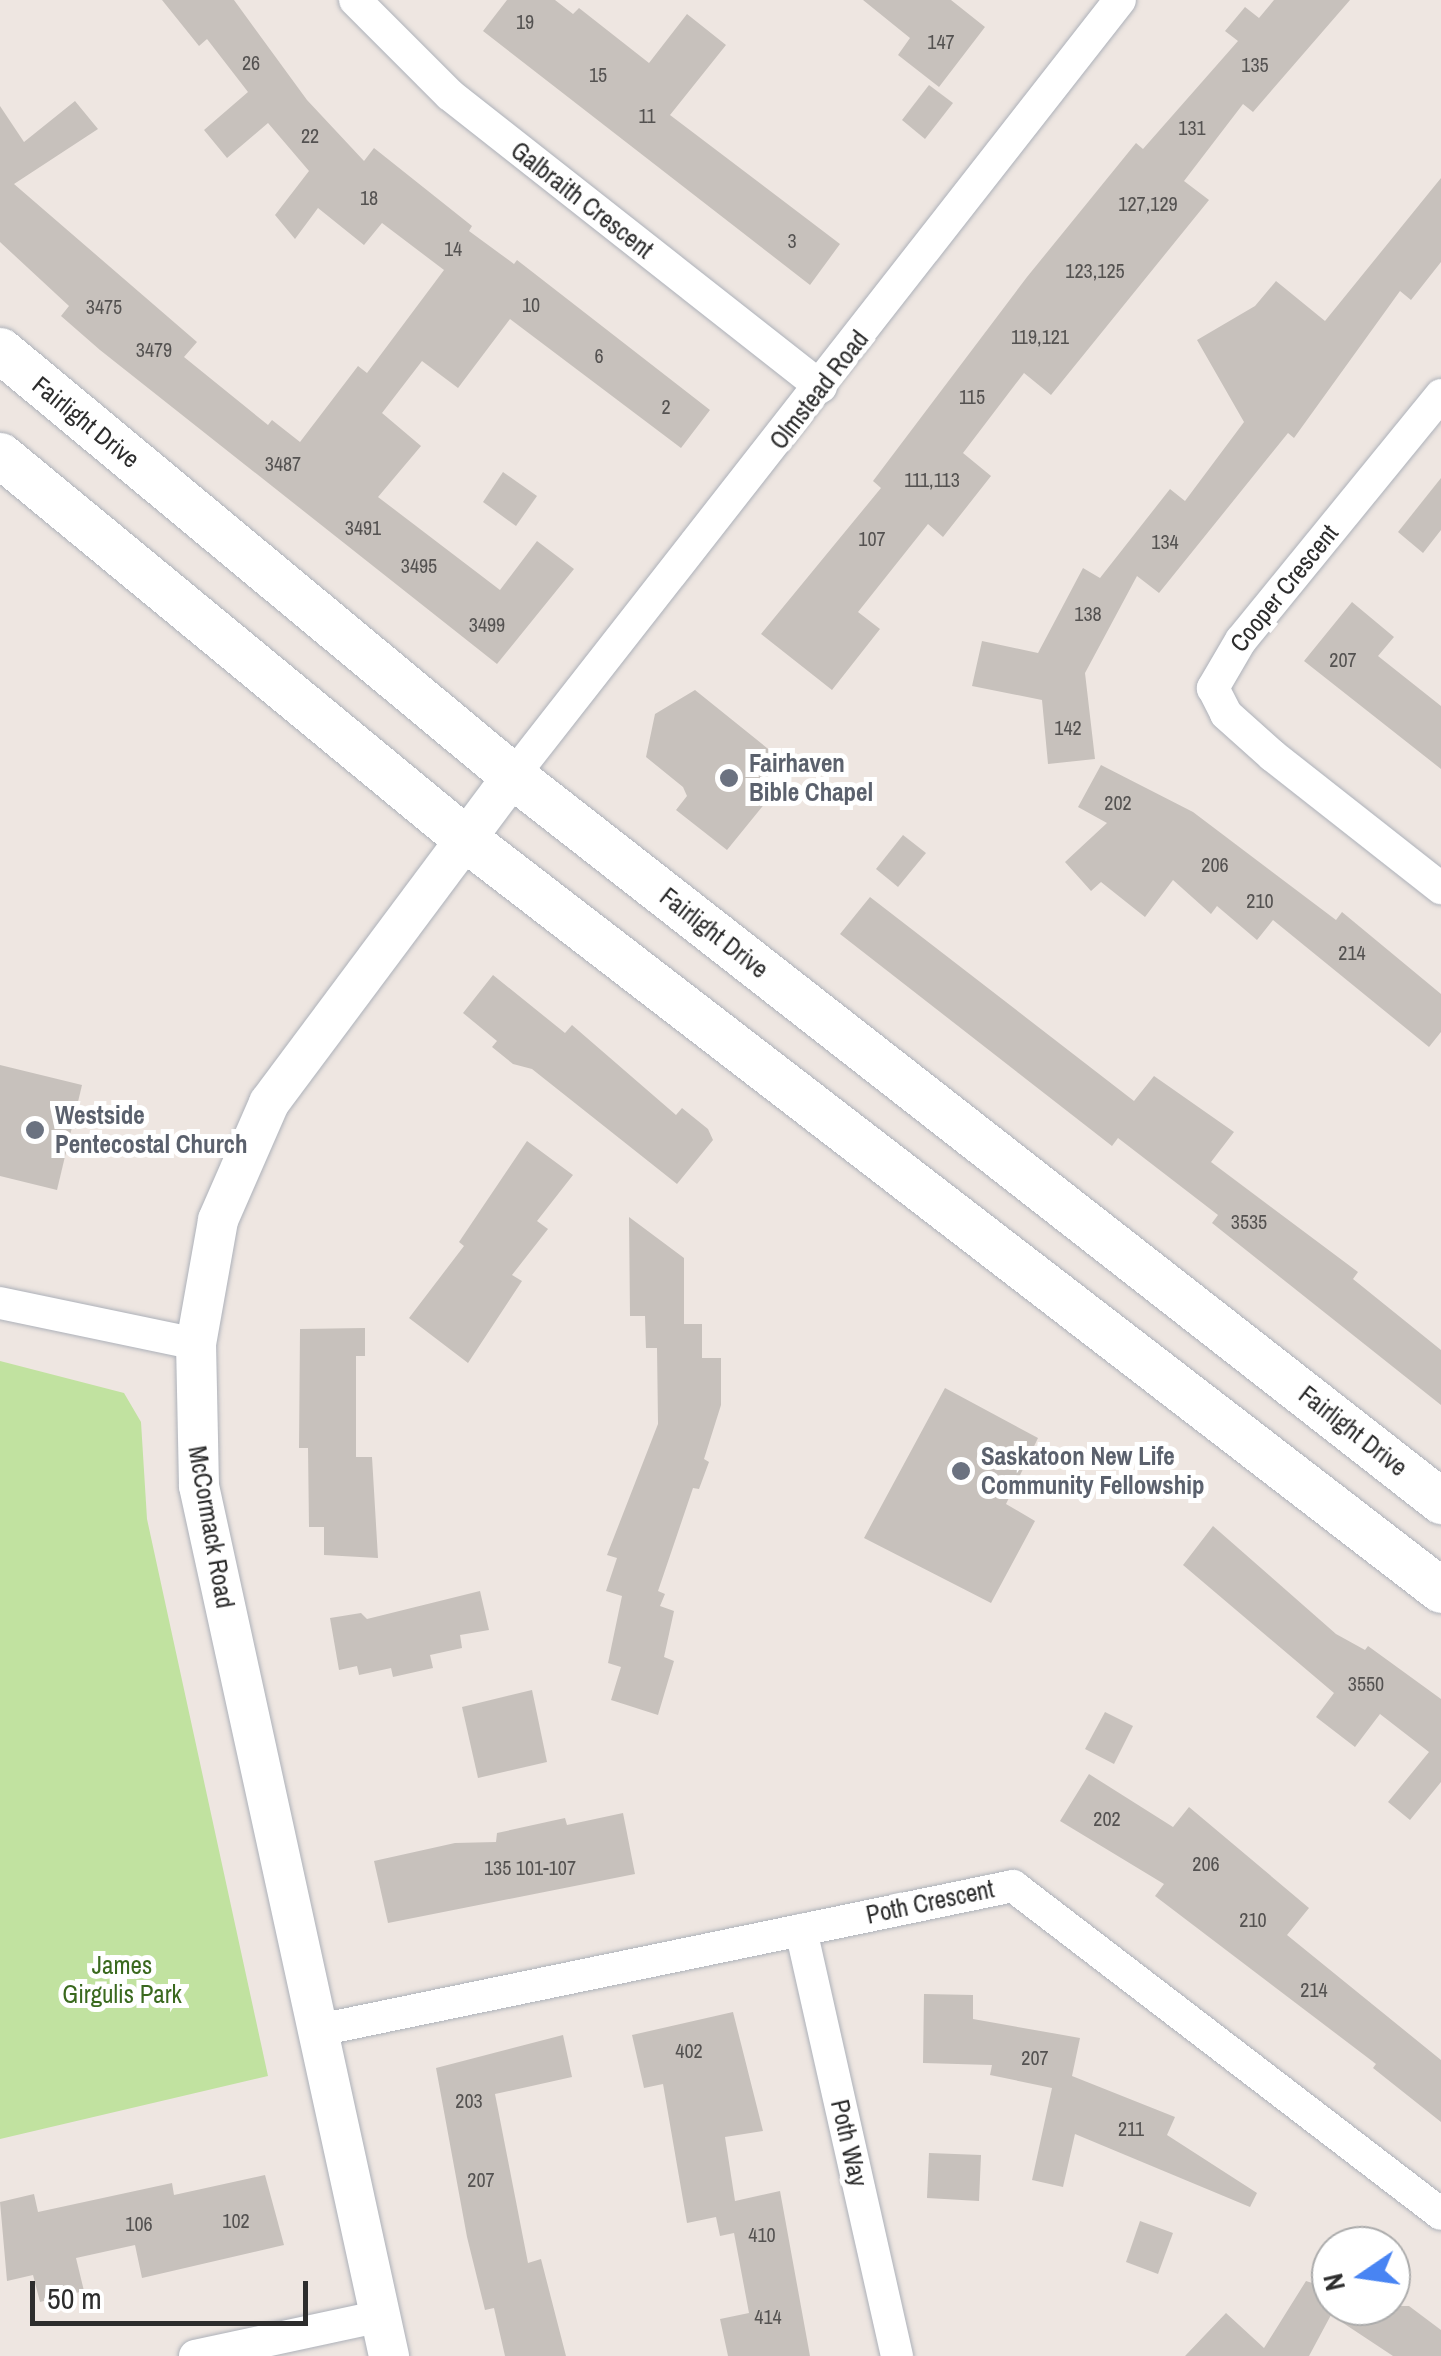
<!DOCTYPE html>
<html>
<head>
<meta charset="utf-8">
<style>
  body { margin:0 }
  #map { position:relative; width:1441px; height:2356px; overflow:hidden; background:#eee6e1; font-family:"Archivo Narrow",sans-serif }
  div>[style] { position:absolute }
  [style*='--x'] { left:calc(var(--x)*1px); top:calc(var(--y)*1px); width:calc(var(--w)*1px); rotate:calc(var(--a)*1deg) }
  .green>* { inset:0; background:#c1e2a0 }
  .building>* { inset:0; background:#c7c1bc }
  .roads { filter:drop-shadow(0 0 2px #adb1b9) drop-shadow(0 0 2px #adb1b9) }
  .minor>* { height:32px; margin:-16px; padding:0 16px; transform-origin:16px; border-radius:16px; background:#fff }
  .tertiary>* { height:40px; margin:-20px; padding:0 20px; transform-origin:20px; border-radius:20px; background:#fff }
  .secondary>* { height:45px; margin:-22.5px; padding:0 22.5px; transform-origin:22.5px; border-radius:22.5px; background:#fff }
  .dots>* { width:28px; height:28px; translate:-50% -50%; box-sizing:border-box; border:5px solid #fff; border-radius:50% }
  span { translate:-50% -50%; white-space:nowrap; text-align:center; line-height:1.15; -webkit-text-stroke:10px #fff; paint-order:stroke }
  .number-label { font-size:20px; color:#545251 }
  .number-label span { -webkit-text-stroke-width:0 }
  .street-label { font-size:25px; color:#2d2d2d }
  .worship-label { font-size:25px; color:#5b616d; font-weight:700 }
  .left { translate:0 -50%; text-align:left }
  .park-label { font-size:25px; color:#3a691e }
  .north { position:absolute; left:1311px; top:2226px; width:100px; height:100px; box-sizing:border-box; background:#fff; border:2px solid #ababab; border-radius:50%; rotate:257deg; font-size:28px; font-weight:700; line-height:40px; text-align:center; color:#2d2d2d }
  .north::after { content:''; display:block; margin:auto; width:35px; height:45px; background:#4884f3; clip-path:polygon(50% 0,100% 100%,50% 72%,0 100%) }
  .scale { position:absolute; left:30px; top:2281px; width:278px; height:45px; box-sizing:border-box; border:5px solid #2d2d2d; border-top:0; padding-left:12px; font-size:30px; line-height:35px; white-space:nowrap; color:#2d2d2d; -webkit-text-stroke:8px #fff; paint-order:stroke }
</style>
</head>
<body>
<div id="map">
  <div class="green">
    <i style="clip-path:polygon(0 1361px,124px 1393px,141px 1422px,147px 1519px,268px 2076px,0 2139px)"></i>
  </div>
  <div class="building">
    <i style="clip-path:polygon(162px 0,234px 0,307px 100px,364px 161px,374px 148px,472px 226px,469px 231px,514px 264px,517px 260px,710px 410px,681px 448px,510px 319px,458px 388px,422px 361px,382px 413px,421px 446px,378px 497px,500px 590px,537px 541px,574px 569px,497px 664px,100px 350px,61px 316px,69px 306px,0 242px,0 106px,24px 142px,75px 101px,98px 129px,14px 184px,197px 342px,184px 357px,268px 425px,272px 420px,300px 442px,358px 366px,367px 373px,444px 270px,382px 223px,364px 245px,318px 208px,295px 239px,275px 215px,309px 171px,268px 123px,227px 158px,204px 130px,248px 92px,207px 39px,199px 46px)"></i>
    <i style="clip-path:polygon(507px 0,555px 0,573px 14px,579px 8px,649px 63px,687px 14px,726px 45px,670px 115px,840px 244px,810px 285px,483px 31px)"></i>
    <i style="clip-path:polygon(863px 0,951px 0,985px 27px,939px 87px,898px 55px,910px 38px)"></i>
    <i style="clip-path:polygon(1274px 0,1350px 0,1253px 112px,1243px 104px,1184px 181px,1209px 200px,1051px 395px,1024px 373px,963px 453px,991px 476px,943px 537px,928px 524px,858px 612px,880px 629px,832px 690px,761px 634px,881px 488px,873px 481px,1027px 277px,1136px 143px,1143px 149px,1238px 41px,1225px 31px,1245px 7px,1259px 18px)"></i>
    <i style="clip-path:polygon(929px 85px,953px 103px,925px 139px,902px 120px)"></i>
    <i style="clip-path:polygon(1441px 178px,1441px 262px,1411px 300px,1400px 291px,1294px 438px,1288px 433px,1159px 593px,1137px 576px,1085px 673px,1095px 759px,1048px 764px,1042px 700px,972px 686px,982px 641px,1038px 653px,1083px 568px,1100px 578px,1170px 489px,1185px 501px,1244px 422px,1197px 340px,1255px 306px,1276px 281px,1325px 321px)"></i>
    <i style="clip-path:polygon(503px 472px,537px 496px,516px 526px,483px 502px)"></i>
    <i style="clip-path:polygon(1441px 478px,1441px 530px,1423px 553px,1398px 532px)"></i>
    <i style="clip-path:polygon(1352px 602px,1394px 637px,1378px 656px,1441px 706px,1441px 769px,1304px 661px)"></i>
    <i style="clip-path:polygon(695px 690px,793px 769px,727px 850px,676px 810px,687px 796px,683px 787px,646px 757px,655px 714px)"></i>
    <i style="clip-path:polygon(1101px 765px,1193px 812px,1336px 920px,1342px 912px,1441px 994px,1441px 1032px,1429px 1047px,1273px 920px,1257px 940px,1217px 906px,1211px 914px,1173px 880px,1145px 917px,1101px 882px,1091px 891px,1065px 862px,1107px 823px,1078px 807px)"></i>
    <i style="clip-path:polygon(903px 835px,926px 853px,898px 887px,876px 869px)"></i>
    <i style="clip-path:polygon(870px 897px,1134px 1101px,1154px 1076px,1234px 1132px,1211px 1162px,1358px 1272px,1353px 1279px,1441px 1350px,1441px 1405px,1212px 1223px,1218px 1215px,1118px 1138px,1112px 1146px,840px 934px)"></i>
    <i style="clip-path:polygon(493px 975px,565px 1033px,572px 1025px,676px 1115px,682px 1108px,708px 1129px,713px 1140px,677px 1184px,532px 1069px,513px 1064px,492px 1047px,497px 1041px,463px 1013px)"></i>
    <i style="clip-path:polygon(0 1065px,82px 1085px,57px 1190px,0 1176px)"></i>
    <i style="clip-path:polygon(527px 1141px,573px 1175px,537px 1221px,548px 1229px,512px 1275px,522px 1281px,468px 1363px,409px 1318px,464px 1246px,459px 1242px)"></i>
    <i style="clip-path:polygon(629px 1217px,684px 1258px,684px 1324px,702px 1324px,702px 1358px,721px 1358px,721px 1405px,704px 1459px,709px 1462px,699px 1489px,693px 1488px,658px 1591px,665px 1594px,660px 1606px,674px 1611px,664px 1657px,674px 1661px,658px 1715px,611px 1700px,621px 1667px,608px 1663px,622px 1596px,606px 1591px,617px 1558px,607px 1555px,658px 1424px,657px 1348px,646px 1348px,645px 1316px,630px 1316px)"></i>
    <i style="clip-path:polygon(365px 1328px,365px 1356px,356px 1356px,356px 1457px,372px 1457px,378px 1558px,324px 1555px,324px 1527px,309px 1527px,308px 1448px,299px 1448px,300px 1329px)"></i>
    <i style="clip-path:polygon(945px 1388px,1038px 1438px,1006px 1504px,1035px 1521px,991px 1603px,864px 1538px)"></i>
    <i style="clip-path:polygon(1213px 1526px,1336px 1634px,1365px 1650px,1368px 1646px,1441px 1699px,1441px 1782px,1410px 1820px,1388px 1802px,1429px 1752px,1380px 1714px,1355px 1747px,1316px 1717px,1334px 1693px,1183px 1565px)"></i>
    <i style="clip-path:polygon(480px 1591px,489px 1630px,460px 1635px,462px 1648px,430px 1655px,433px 1668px,393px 1677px,391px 1668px,359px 1675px,357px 1666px,339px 1670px,330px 1618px,361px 1613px,367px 1619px)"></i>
    <i style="clip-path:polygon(532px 1690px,547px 1762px,478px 1778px,462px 1707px)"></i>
    <i style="clip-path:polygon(1105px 1712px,1133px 1726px,1114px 1764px,1085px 1749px)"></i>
    <i style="clip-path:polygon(1089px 1774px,1173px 1827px,1189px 1807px,1309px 1908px,1287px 1935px,1441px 2060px,1441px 2122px,1373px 2068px,1376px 2064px,1155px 1896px,1164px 1884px,1060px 1821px)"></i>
    <i style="clip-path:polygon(623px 1813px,635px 1874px,388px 1923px,374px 1861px,455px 1843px,496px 1842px,497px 1833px,565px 1818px,567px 1825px)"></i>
    <i style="clip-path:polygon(924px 1994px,973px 1995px,973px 2019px,1080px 2038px,1072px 2076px,1175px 2117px,1167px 2135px,1257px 2193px,1250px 2207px,1075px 2134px,1063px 2187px,1032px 2180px,1052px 2088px,990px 2075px,992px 2065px,923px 2063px)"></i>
    <i style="clip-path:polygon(733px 2012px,763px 2131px,725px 2137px,735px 2201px,780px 2191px,810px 2356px,728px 2356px,720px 2319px,749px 2313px,734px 2233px,720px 2236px,716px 2217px,687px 2223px,663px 2084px,644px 2088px,632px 2035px)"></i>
    <i style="clip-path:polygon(563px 2035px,572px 2077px,495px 2094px,528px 2263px,541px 2259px,566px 2356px,505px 2356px,494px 2308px,485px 2310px,467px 2237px,436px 2068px)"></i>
    <i style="clip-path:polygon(929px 2153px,981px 2155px,979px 2201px,927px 2198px)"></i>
    <i style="clip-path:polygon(265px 2175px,284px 2245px,142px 2278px,135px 2245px,76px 2258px,84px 2291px,40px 2302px,33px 2275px,7px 2281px,0 2202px,34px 2194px,38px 2212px,172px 2183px,174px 2195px)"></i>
    <i style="clip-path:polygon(1140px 2221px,1173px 2233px,1158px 2274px,1126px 2262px)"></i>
    <i style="clip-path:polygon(1306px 2281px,1331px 2289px,1331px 2306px,1409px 2306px,1441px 2330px,1441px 2356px,1393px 2356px,1331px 2315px,1309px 2356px,1185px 2356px,1226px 2313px,1264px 2348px)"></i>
  </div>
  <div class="roads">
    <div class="minor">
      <i style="--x:355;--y:0;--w:134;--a:45"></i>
      <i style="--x:450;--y:95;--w:472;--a:38.2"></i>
      <i style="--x:1441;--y:395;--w:316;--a:129.2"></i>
      <i style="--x:1241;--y:640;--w:56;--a:120.3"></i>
      <i style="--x:1213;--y:688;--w:29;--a:63"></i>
      <i style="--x:1226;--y:714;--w:63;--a:41.8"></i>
      <i style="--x:1273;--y:756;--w:214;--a:38.2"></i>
      <i style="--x:513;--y:776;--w:985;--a:-51.97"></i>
      <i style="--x:0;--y:1303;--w:200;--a:11.8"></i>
      <i style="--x:801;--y:1930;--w:437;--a:77.3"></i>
      <i style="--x:319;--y:2030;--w:709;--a:-11.72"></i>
      <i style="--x:1013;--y:1886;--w:539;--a:37.46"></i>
      <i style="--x:195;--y:2356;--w:190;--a:-12.1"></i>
    </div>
    <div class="tertiary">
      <i style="--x:389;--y:2356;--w:891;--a:-102.32"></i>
      <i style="--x:199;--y:1486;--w:142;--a:-91.2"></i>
      <i style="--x:196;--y:1344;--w:126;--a:-79.9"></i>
      <i style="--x:218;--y:1220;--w:128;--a:-66.4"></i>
      <i style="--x:269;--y:1103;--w:408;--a:-53.3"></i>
    </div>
    <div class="secondary">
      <i style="--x:0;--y:350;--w:667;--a:39.71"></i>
      <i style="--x:513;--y:776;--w:1178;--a:38"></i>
      <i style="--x:0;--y:455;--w:605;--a:39.5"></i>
      <i style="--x:467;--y:840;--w:1229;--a:37.6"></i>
    </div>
  </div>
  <div class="dots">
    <i style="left:729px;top:778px;background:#6b7280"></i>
    <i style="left:35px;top:1130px;background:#6b7280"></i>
    <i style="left:961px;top:1471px;background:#6b7280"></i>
  </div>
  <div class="number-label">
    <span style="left:525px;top:21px">19</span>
    <span style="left:941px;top:41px">147</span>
    <span style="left:251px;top:62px">26</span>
    <span style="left:1255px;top:64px">135</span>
    <span style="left:598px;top:74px">15</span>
    <span style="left:647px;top:115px">11</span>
    <span style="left:1192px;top:127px">131</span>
    <span style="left:310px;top:135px">22</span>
    <span style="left:369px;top:197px">18</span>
    <span style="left:1148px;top:203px">127,129</span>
    <span style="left:792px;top:240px">3</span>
    <span style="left:453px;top:248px">14</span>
    <span style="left:1095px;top:270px">123,125</span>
    <span style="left:531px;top:304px">10</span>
    <span style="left:104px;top:306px">3475</span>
    <span style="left:1040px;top:336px">119,121</span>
    <span style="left:154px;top:349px">3479</span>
    <span style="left:599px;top:355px">6</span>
    <span style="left:972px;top:396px">115</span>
    <span style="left:666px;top:406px">2</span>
    <span style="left:283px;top:463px">3487</span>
    <span style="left:932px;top:479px">111,113</span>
    <span style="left:363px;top:527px">3491</span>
    <span style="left:872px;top:538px">107</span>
    <span style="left:1165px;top:541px">134</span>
    <span style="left:419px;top:565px">3495</span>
    <span style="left:1088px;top:613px">138</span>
    <span style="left:487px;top:624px">3499</span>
    <span style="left:1343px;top:659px">207</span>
    <span style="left:1068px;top:727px">142</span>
    <span style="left:1118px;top:802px">202</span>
    <span style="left:1215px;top:864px">206</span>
    <span style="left:1260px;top:900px">210</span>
    <span style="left:1352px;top:952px">214</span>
    <span style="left:1249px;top:1221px">3535</span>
    <span style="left:1366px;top:1683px">3550</span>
    <span style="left:1107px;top:1818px">202</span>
    <span style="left:1206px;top:1863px">206</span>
    <span style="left:530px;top:1867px">135 101-107</span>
    <span style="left:1253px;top:1919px">210</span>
    <span style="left:1314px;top:1989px">214</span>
    <span style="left:689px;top:2050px">402</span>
    <span style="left:1035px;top:2057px">207</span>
    <span style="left:469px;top:2100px">203</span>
    <span style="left:1131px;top:2128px">211</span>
    <span style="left:481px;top:2179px">207</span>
    <span style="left:236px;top:2220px">102</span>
    <span style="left:139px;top:2223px">106</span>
    <span style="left:762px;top:2234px">410</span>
    <span style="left:768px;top:2316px">414</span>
  </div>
  <div class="street-label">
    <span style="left:582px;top:200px;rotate:38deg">Galbraith Crescent</span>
    <span style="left:819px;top:390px;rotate:-52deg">Olmstead Road</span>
    <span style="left:86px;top:422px;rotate:39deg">Fairlight Drive</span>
    <span style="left:1284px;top:588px;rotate:-51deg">Cooper Crescent</span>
    <span style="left:714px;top:933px;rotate:38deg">Fairlight Drive</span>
    <span style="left:1353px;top:1431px;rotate:38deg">Fairlight Drive</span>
    <span style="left:211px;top:1527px;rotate:80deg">McCormack Road</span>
    <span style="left:930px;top:1902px;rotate:-12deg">Poth Crescent</span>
    <span style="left:849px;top:2143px;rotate:77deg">Poth Way</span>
  </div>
  <div class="worship-label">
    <span class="left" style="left:749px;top:778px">Fairhaven<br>Bible Chapel</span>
    <span class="left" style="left:55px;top:1130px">Westside<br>Pentecostal Church</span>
    <span class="left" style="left:981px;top:1471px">Saskatoon New Life<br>Community Fellowship</span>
  </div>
  <div class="park-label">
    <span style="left:122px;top:1980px">James<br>Girgulis Park</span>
  </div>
  <div class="north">N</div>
  <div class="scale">50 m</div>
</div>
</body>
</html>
